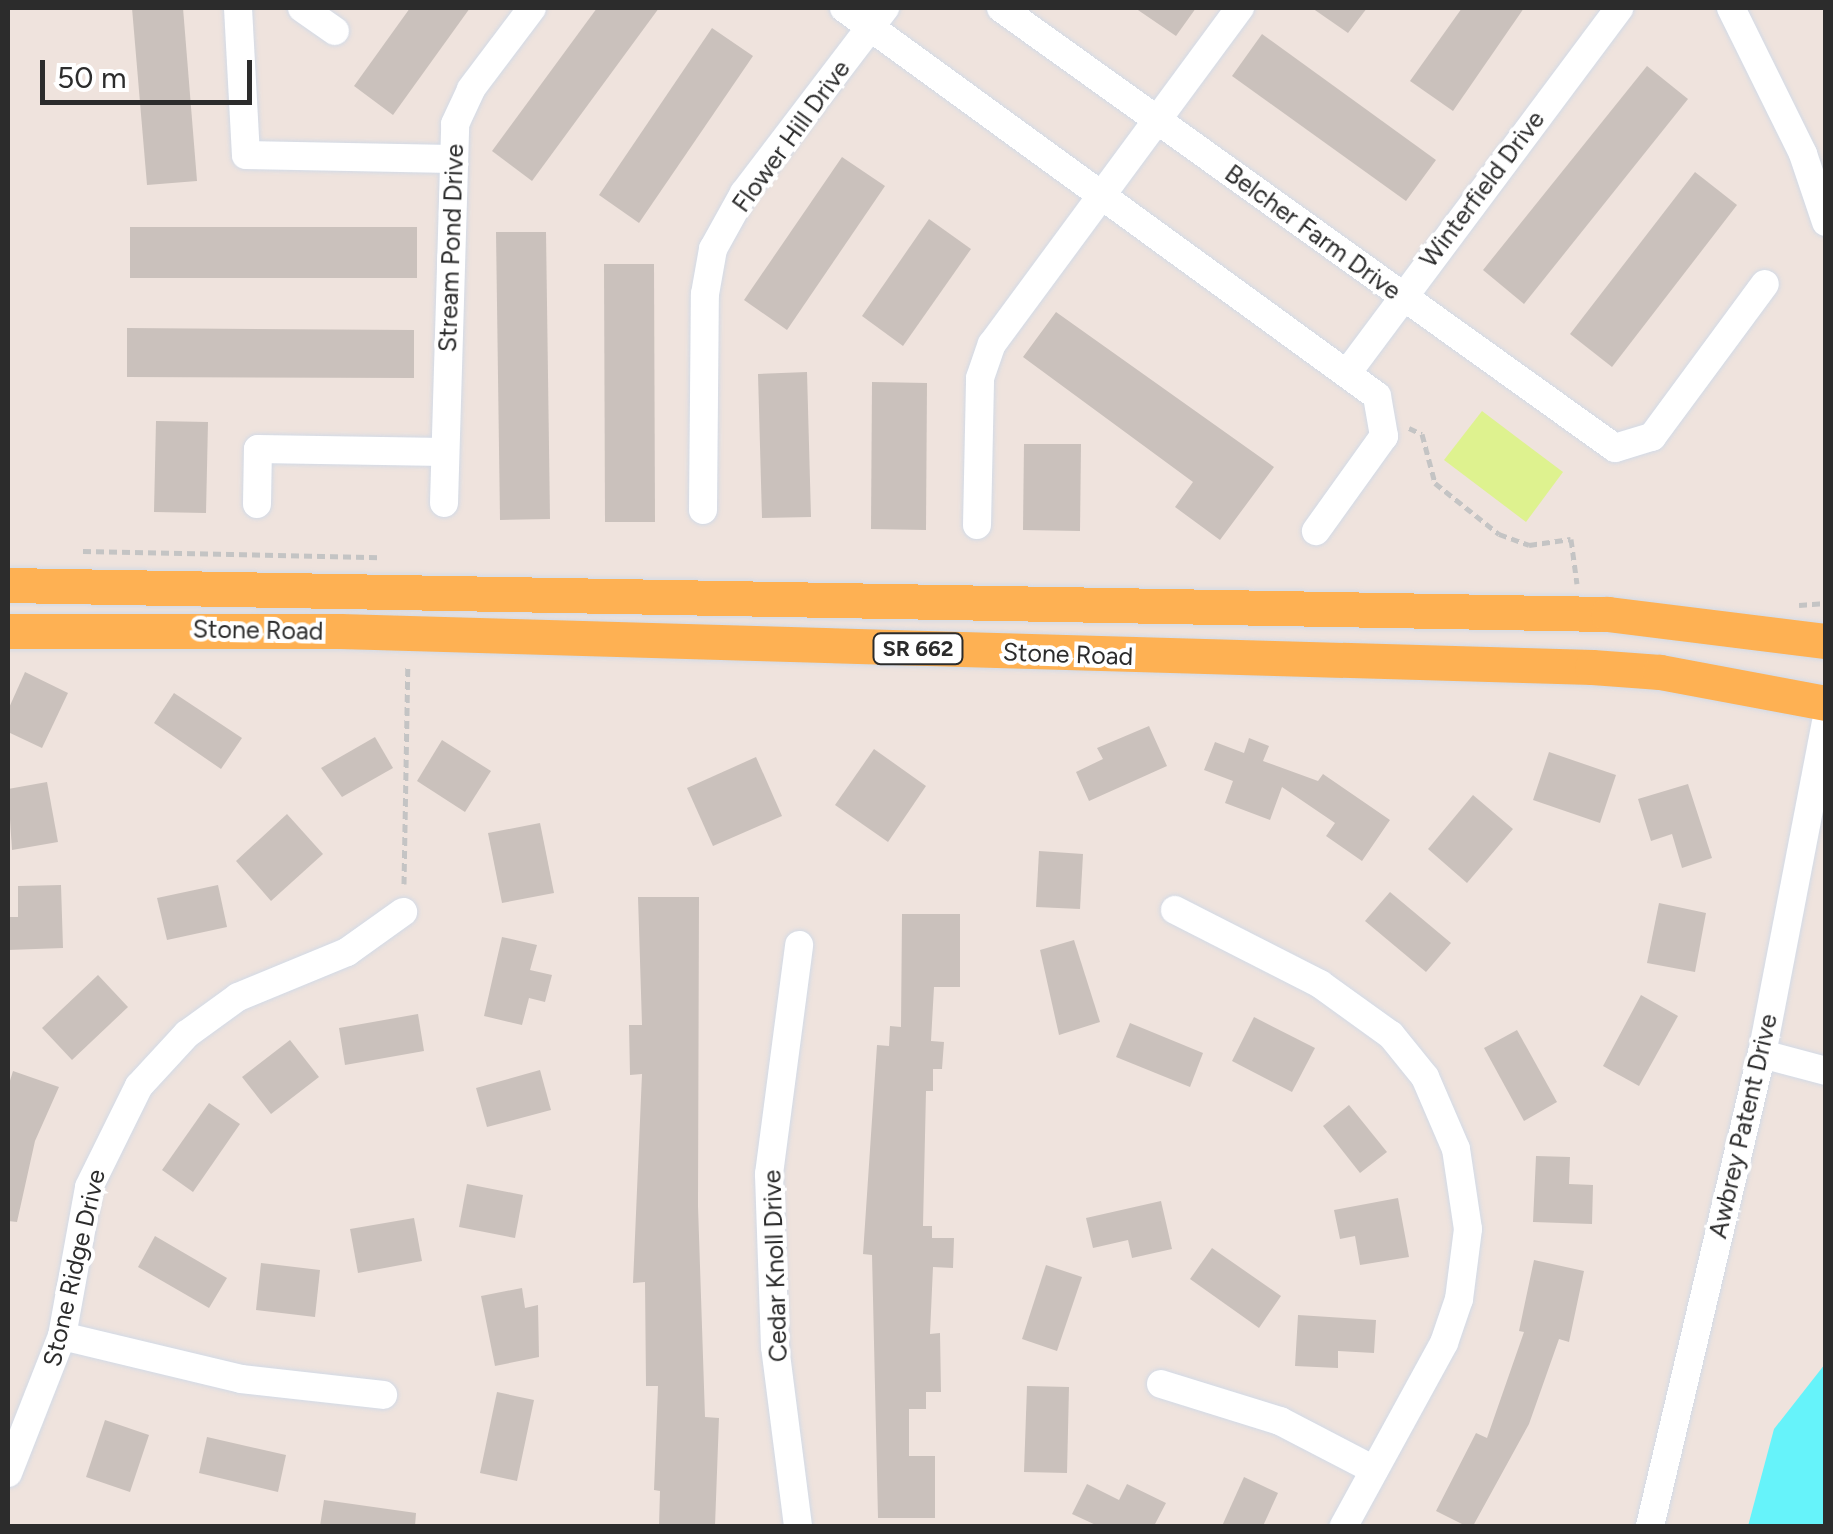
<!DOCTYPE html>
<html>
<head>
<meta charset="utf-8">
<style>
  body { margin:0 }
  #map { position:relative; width:1833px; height:1534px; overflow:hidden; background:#efe3dd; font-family:Figtree,sans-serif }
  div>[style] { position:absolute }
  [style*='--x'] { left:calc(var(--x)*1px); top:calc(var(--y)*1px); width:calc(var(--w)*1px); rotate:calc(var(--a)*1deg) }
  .pitch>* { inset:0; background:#def28f }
  .water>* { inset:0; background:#66f3fa }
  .building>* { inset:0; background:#cac1bc }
  .path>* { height:5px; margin-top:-2.5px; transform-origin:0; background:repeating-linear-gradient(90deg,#c4c4c4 0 8px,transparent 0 13px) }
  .roads { filter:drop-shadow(0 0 2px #d2dae6) drop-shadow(0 0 2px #d2dae6) }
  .minor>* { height:28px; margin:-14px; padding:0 14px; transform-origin:14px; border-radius:14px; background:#fff }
  .major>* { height:35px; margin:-17.5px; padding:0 17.5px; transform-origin:17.5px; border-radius:17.5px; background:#feb153 }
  span { translate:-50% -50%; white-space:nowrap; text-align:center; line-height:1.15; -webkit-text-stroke:8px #fff; paint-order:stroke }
  .shield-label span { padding:2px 8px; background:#fff; border:2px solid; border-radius:8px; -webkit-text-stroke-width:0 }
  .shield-label { font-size:22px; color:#2c2c2c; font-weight:700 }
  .street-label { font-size:25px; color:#2c2c2c }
  .frame { position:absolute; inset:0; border:10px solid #2c2c2c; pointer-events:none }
  .scale { position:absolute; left:40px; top:60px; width:212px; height:45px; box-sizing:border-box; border:5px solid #2c2c2c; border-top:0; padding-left:12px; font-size:30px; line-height:35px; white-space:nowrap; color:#2c2c2c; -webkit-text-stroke:8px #fff; paint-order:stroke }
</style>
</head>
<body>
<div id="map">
  <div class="pitch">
    <i style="clip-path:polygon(1482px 411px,1563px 472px,1526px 522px,1444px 460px)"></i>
  </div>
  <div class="water">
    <i style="clip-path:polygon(1825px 1364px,1825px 1526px,1748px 1526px,1774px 1429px)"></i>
  </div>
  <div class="building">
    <i style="clip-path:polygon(132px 8px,183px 8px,197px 181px,147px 185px)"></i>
    <i style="clip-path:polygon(410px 8px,470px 8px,393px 115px,354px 86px)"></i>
    <i style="clip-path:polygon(597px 8px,659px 8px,532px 181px,492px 151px)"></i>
    <i style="clip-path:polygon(1135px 8px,1196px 8px,1176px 36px)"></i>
    <i style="clip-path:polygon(1312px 8px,1367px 8px,1348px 33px)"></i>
    <i style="clip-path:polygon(1462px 8px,1524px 8px,1453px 111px,1410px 81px)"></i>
    <i style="clip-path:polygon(712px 28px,753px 56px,639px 223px,599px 195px)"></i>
    <i style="clip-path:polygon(1262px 34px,1436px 160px,1406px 201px,1232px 76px)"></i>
    <i style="clip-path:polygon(1647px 66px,1688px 99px,1524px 304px,1483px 270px)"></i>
    <i style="clip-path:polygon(842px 157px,885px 186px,787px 330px,744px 300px)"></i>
    <i style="clip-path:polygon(1695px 172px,1737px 205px,1612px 367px,1570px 334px)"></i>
    <i style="clip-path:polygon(929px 219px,971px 249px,903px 346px,862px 316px)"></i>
    <i style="clip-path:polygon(130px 227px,417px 227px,417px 278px,130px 278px)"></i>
    <i style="clip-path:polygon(496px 232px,546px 232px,550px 519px,500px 520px)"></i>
    <i style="clip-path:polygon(604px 264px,654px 264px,655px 522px,605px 522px)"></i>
    <i style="clip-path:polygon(1056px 312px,1274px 467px,1220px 540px,1175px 507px,1193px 482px,1023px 357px)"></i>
    <i style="clip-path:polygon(127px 328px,414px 330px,414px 378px,127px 377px)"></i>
    <i style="clip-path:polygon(807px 372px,811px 517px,762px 518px,758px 374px)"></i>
    <i style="clip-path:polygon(872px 382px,927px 383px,926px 530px,871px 529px)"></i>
    <i style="clip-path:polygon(156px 421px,208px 422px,206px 513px,154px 512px)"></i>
    <i style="clip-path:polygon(1024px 444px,1081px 444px,1080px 531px,1023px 530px)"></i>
    <i style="clip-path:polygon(25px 672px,68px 693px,42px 748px,8px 732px,8px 710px)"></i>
    <i style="clip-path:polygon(174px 693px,242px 738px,221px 769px,154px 723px)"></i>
    <i style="clip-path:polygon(1149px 726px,1167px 766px,1089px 801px,1076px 772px,1103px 759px,1097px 748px)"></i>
    <i style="clip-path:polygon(375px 737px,393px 768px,342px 797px,321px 768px)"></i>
    <i style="clip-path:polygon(1249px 738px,1269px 746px,1263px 761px,1318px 781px,1323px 774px,1390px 820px,1362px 861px,1326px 836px,1335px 823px,1282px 787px,1270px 820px,1225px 803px,1233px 781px,1204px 770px,1215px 742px,1244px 753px)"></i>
    <i style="clip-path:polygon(442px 740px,491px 771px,465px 812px,417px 781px)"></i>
    <i style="clip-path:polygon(874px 749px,926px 786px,888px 842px,835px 805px)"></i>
    <i style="clip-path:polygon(1549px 752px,1616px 775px,1600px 823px,1533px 800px)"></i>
    <i style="clip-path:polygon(756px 757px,782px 816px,713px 846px,687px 788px)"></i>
    <i style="clip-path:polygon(47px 782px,58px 842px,12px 850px,8px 789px)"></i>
    <i style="clip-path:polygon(1688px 784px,1712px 858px,1682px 868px,1672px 834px,1651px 841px,1638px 799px)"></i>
    <i style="clip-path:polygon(1473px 795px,1513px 829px,1467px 883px,1428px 849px)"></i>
    <i style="clip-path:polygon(287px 814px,323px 854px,271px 901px,236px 861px)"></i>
    <i style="clip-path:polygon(540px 823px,554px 893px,502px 903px,488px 833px)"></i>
    <i style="clip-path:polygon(1039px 851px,1083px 854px,1080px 909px,1036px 907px)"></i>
    <i style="clip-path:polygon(61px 885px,63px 948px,8px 950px,8px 917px,18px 917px,18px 886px)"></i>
    <i style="clip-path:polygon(218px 885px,227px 927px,167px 940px,157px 898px)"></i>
    <i style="clip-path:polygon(1390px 892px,1451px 943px,1426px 972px,1365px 921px)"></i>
    <i style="clip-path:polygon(638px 897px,699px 897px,698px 1206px,705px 1417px,719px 1418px,715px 1526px,659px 1526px,660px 1491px,654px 1490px,658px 1386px,646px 1386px,645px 1282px,633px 1283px,642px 1074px,630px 1075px,629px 1025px,642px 1025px)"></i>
    <i style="clip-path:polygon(1659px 903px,1706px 913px,1695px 972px,1647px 963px)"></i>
    <i style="clip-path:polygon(902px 914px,960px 914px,960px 987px,934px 987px,931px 1041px,944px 1042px,942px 1069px,933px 1069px,933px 1091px,926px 1091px,923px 1226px,932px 1226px,932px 1238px,954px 1238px,953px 1268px,933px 1267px,930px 1334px,940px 1333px,941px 1392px,926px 1392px,926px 1409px,909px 1409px,909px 1456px,935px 1456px,935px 1518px,878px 1518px,872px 1255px,863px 1254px,877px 1045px,889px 1046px,890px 1026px,901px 1027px)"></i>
    <i style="clip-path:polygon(502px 937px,537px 945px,530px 970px,552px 975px,545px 1002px,529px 998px,522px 1025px,484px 1016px)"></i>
    <i style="clip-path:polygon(1074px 940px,1100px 1022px,1059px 1035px,1040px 950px)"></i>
    <i style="clip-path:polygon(98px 975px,128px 1007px,72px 1060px,42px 1028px)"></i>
    <i style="clip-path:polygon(1641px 995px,1678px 1016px,1639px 1086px,1603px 1066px)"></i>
    <i style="clip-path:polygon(418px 1014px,424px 1051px,345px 1065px,339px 1028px)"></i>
    <i style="clip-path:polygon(1254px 1017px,1315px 1048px,1292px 1092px,1232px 1061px)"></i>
    <i style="clip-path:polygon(1130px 1023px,1203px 1053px,1190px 1087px,1116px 1057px)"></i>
    <i style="clip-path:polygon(1517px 1030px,1557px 1102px,1524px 1121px,1484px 1048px)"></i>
    <i style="clip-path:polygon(290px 1040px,319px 1077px,271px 1114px,242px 1077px)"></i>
    <i style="clip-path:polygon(540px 1070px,551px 1110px,487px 1127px,476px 1088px)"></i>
    <i style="clip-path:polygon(13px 1071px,59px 1087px,35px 1141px,17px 1222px,8px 1221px,8px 1087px)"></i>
    <i style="clip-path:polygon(209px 1103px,240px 1124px,193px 1192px,162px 1170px)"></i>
    <i style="clip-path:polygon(1349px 1105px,1387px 1152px,1360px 1173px,1323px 1126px)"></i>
    <i style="clip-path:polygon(1536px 1156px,1570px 1157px,1569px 1184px,1593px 1185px,1592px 1224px,1533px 1222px)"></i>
    <i style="clip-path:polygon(467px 1184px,523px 1195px,515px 1238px,459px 1227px)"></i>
    <i style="clip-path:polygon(1398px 1198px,1409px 1257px,1360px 1265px,1355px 1236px,1340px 1239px,1334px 1210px)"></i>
    <i style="clip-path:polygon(1161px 1201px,1172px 1249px,1132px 1258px,1128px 1240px,1093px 1248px,1086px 1218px)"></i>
    <i style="clip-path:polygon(414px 1218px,422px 1261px,358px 1273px,350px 1229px)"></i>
    <i style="clip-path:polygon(155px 1236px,227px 1278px,209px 1308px,138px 1267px)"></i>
    <i style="clip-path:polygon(1212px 1248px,1281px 1296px,1259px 1328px,1190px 1279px)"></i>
    <i style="clip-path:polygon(1534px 1260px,1584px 1271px,1569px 1342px,1559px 1339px,1529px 1424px,1473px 1526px,1466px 1526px,1436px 1511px,1476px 1433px,1487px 1438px,1524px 1332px,1519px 1331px)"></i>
    <i style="clip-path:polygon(261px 1263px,320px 1270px,315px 1317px,256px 1310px)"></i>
    <i style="clip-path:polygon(1046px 1265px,1082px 1277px,1057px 1351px,1022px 1339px)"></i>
    <i style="clip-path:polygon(522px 1288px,525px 1308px,538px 1305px,539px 1357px,495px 1366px,481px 1296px)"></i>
    <i style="clip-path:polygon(1298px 1315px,1376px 1320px,1374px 1353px,1338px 1351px,1338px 1368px,1295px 1366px)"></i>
    <i style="clip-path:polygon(1027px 1386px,1069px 1387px,1067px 1473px,1024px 1472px)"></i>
    <i style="clip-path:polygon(497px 1392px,534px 1400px,517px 1481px,480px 1473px)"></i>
    <i style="clip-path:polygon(105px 1420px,149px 1435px,130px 1492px,86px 1477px)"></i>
    <i style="clip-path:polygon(207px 1437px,286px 1455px,278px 1492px,199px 1473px)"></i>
    <i style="clip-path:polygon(1244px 1477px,1278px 1493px,1263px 1526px,1222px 1526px)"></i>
    <i style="clip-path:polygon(1087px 1484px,1119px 1500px,1127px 1484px,1166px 1503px,1154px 1526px,1098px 1526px,1072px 1514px)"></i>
    <i style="clip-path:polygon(324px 1500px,416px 1513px,415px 1526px,320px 1526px)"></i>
  </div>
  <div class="path">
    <i style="--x:1409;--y:428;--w:14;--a:25"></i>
    <i style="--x:1422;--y:434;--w:51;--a:75.1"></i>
    <i style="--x:1435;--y:483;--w:82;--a:38.6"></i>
    <i style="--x:1499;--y:534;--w:32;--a:20"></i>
    <i style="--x:1529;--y:545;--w:42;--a:-8.1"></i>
    <i style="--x:1571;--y:539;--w:45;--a:82.4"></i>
    <i style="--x:83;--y:551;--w:297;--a:1.2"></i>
    <i style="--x:1799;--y:605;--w:27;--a:-4"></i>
    <i style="--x:404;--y:884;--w:219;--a:-89"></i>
  </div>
  <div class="roads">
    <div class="minor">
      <i style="--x:238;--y:8;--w:147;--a:86.9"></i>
      <i style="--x:246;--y:155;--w:205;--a:1.1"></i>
      <i style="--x:302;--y:8;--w:40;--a:34.9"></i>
      <i style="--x:844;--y:8;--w:659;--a:36.05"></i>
      <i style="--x:1377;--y:396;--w:41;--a:80.1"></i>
      <i style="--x:1384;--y:436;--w:117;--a:125.6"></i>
      <i style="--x:1001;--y:8;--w:755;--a:35.63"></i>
      <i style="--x:1615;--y:448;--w:39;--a:-17"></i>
      <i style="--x:1652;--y:437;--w:190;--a:-53.6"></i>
      <i style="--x:1731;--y:8;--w:163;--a:63.7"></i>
      <i style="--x:1803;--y:154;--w:72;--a:71.3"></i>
      <i style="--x:1348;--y:372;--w:454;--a:-53.3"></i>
      <i style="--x:444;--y:503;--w:379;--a:-88.3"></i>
      <i style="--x:455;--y:124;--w:38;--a:-65"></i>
      <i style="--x:471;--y:89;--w:101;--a:-53"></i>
      <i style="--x:257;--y:504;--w:55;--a:-89"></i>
      <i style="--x:258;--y:449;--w:186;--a:0.9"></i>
      <i style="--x:703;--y:510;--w:216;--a:-89.5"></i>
      <i style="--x:705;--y:294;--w:46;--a:-79.9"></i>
      <i style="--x:713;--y:249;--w:64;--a:-61"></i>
      <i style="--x:744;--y:193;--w:233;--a:-52.7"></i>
      <i style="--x:977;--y:525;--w:147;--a:-88.8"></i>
      <i style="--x:980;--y:378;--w:36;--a:-71"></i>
      <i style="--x:992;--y:344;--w:418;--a:-53.6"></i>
      <i style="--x:1175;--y:910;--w:163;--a:27"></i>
      <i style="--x:1320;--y:984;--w:87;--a:35.7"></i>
      <i style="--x:1391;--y:1035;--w:54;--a:51"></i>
      <i style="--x:1425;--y:1077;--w:78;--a:66.7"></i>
      <i style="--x:1456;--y:1149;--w:81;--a:81.5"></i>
      <i style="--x:1468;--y:1229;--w:71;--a:97.3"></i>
      <i style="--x:1459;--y:1299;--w:46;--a:108.8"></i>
      <i style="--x:1444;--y:1343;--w:209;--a:118.7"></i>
      <i style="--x:1762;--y:1054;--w:66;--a:14.9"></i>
      <i style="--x:62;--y:1336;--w:184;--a:13.5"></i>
      <i style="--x:241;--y:1379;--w:143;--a:6.4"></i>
      <i style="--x:1161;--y:1384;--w:125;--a:17.3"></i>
      <i style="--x:1280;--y:1421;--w:106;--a:27.5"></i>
      <i style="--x:8;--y:1473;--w:147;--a:-68.5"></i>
      <i style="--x:62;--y:1336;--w:151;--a:-79.7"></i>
      <i style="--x:89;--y:1187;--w:113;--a:-63.7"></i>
      <i style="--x:139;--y:1086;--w:71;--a:-47.3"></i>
      <i style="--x:187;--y:1034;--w:63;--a:-36"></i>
      <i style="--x:238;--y:997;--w:118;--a:-22.4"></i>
      <i style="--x:347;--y:952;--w:69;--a:-35.5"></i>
      <i style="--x:798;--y:1526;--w:180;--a:-97.3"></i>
      <i style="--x:775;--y:1347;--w:173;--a:-92"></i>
      <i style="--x:769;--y:1174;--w:231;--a:-82.5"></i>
      <i style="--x:1650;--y:1526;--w:485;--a:-76.7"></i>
      <i style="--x:1762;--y:1054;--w:337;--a:-79.1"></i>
    </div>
    <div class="major">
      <i style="--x:8;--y:585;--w:1600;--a:1.04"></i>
      <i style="--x:1608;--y:614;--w:220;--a:7.1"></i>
      <i style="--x:8;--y:631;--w:332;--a:0"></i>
      <i style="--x:340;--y:631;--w:1253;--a:1.65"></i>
      <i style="--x:1592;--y:667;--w:68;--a:4.2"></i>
      <i style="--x:1660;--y:672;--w:169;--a:10.6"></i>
    </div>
  </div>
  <div class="shield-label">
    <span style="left:918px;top:649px">SR 662</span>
  </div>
  <div class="street-label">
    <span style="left:791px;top:136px;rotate:-54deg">Flower Hill Drive</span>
    <span style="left:1482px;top:189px;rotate:-53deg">Winterfield Drive</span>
    <span style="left:1313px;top:232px;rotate:36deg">Belcher Farm Drive</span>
    <span style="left:451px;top:248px;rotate:-88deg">Stream Pond Drive</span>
    <span style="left:258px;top:630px;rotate:1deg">Stone Road</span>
    <span style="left:1068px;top:654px;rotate:2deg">Stone Road</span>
    <span style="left:1743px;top:1126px;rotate:-77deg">Awbrey Patent Drive</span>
    <span style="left:775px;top:1266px;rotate:-92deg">Cedar Knoll Drive</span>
    <span style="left:74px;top:1268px;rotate:-77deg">Stone Ridge Drive</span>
  </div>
  <div class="frame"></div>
  <div class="scale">50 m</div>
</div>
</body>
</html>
